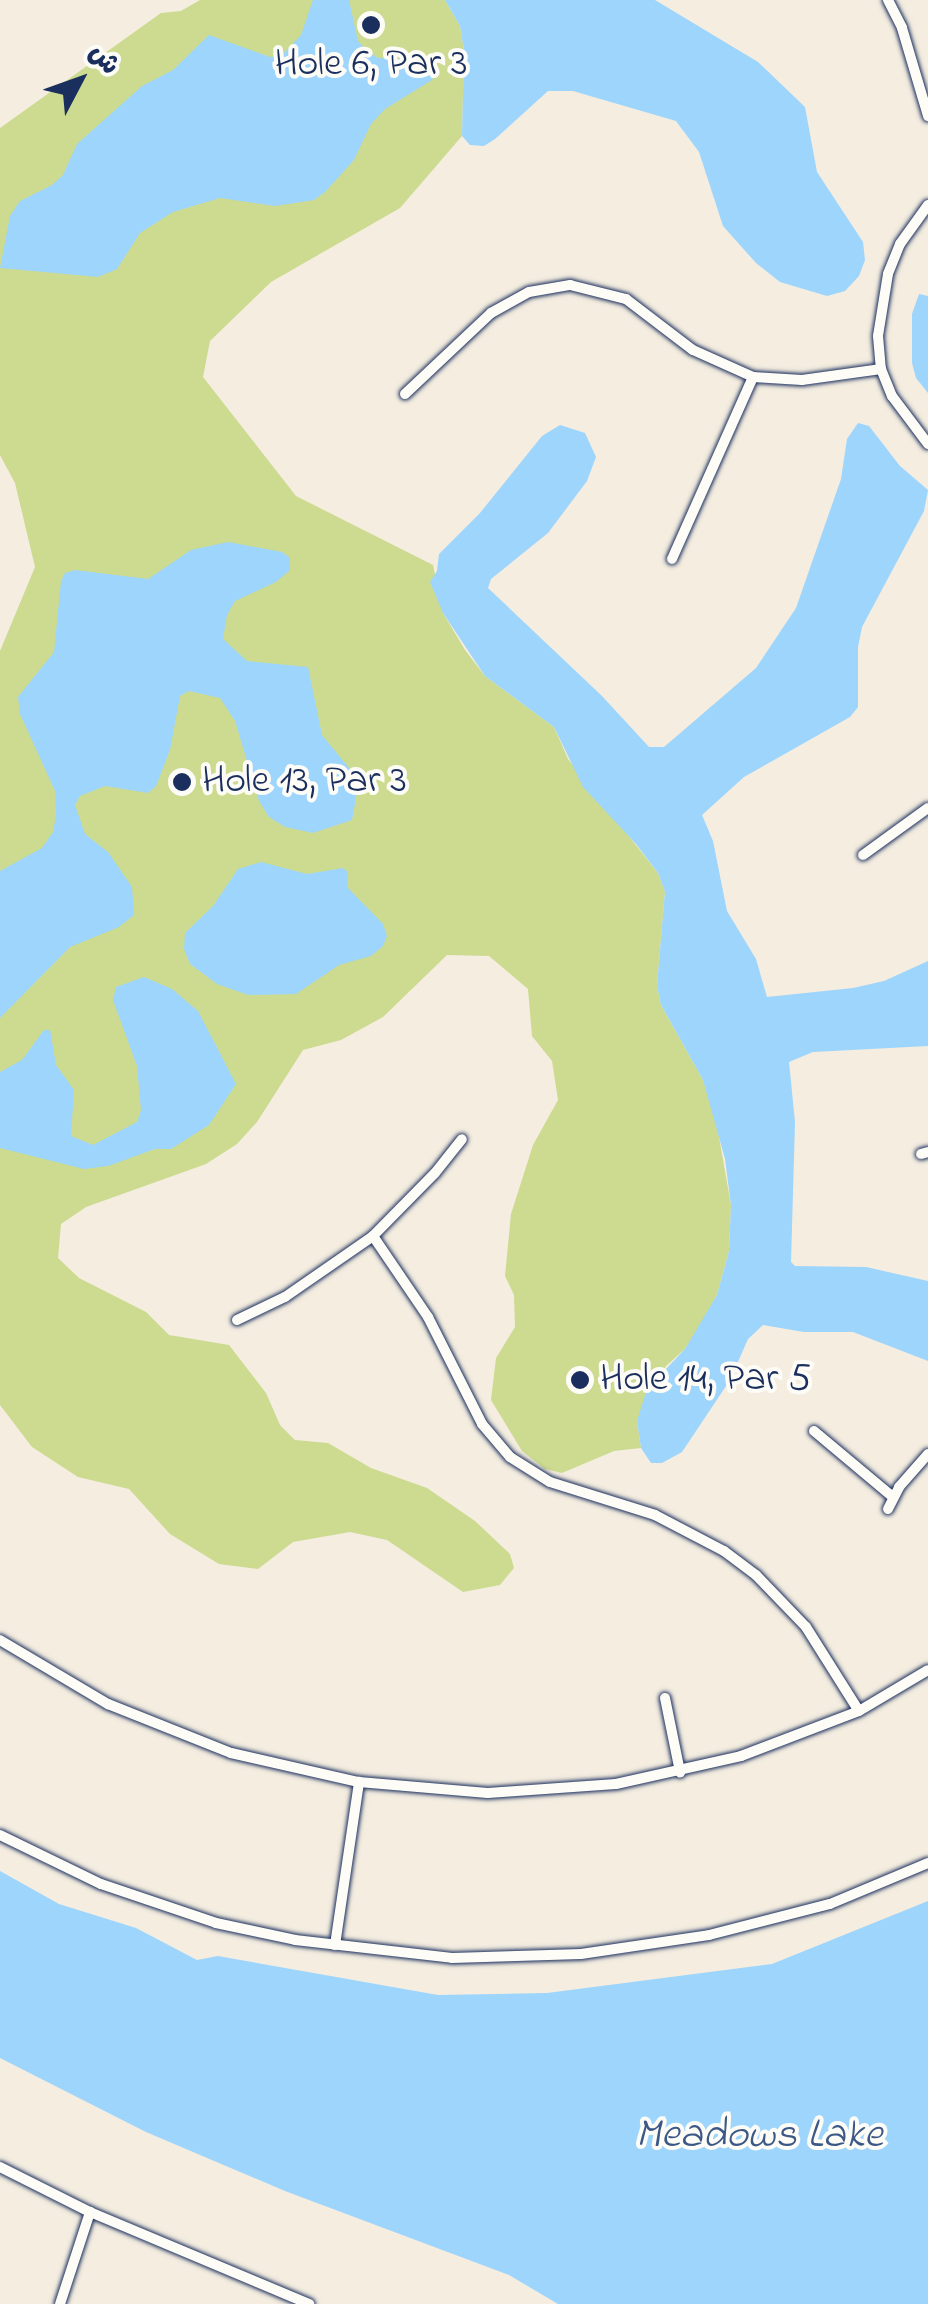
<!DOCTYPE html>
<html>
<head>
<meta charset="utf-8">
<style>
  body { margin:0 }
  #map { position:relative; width:928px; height:2304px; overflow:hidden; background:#f4ede0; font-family:"Indie Flower","Playpen Sans Arabic",sans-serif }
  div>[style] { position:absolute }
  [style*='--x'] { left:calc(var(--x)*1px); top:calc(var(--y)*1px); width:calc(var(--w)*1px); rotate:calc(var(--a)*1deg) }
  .green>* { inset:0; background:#ccdb8f }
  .water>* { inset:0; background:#9dd5fd }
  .roads { filter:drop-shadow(0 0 2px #1b2f5e) drop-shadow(0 0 2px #1b2f5e) }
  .street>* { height:10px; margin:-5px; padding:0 5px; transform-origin:5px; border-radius:5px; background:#fdfcf7 }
  .dots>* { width:28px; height:28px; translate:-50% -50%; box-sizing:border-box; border:5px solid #fdfcf7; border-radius:50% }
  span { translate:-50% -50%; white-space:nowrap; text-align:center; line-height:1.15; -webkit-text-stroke:8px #fdfcf7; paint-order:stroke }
  .poi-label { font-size:40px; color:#1b2f5e }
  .left { translate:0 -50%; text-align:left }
  .water-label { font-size:42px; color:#3c5886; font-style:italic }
  .north { position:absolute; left:30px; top:30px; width:100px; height:100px; -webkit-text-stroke:8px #fdfcf7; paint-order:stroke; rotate:49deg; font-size:28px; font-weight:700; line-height:40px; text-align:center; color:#1b2f5e }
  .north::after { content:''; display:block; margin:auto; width:35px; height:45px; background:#1b2f5e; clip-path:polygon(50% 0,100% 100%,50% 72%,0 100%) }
</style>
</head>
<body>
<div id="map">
  <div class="green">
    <i style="clip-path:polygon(200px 0,445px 0,460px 26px,464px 50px,462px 136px,400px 208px,271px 282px,210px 341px,203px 377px,296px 496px,433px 565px,443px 613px,465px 650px,485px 676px,554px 727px,568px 759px,658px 873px,665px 892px,657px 985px,661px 1005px,703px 1080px,716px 1120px,731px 1205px,729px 1251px,717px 1295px,701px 1325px,685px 1349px,666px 1366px,637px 1421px,641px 1448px,614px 1451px,562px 1473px,545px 1469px,522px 1451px,491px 1400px,496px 1358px,515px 1327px,514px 1295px,505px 1276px,511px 1214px,533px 1145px,558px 1100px,552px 1061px,532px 1036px,528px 989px,489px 956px,447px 955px,383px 1017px,341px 1040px,303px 1050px,257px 1122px,237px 1144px,206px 1164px,86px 1207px,61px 1224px,58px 1258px,79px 1278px,146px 1312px,169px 1335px,229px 1345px,266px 1393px,280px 1425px,295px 1440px,328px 1443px,371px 1468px,427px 1488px,475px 1521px,510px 1554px,514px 1568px,500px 1585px,463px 1592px,387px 1540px,350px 1532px,293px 1542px,258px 1569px,219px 1564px,170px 1534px,129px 1489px,78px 1477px,32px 1447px,0 1405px,0 651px,35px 567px,15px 483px,0 455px,0 128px,161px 13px,181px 11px)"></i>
  </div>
  <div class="water">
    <i style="clip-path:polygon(313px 0,349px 0,358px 41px,367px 51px,378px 58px,419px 60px,436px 72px,432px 80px,385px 109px,371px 124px,354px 160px,325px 192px,314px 200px,275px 206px,220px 198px,173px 212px,140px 233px,117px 269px,98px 277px,0 268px,10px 216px,20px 201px,52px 185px,63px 175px,77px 144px,142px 86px,173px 70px,209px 35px,270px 57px,282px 55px,301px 35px)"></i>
    <i style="clip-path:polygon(445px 0,655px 0,758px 62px,805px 107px,817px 172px,863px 242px,865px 260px,859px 276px,845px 291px,827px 296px,780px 282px,756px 263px,723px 226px,699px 152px,676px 121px,573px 91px,548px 91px,495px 139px,484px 146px,470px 145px,462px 136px,464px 50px,460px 26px)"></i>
    <i style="clip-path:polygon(919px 294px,928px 296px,928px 393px,916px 378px,912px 363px,912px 314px)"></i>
    <i style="clip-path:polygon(858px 423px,869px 426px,900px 466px,928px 490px,924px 511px,862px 627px,858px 647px,858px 707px,850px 717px,744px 777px,702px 815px,713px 841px,727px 911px,756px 959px,767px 997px,853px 988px,884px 981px,928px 961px,928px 1046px,813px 1052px,789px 1062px,795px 1122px,791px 1262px,795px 1266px,866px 1267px,928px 1281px,928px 1361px,853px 1332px,804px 1332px,763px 1325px,748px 1339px,730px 1380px,682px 1452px,662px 1463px,651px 1463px,641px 1448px,637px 1421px,647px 1389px,685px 1349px,717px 1295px,729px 1251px,731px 1205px,725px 1159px,703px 1080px,661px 1005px,657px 985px,665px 892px,658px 873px,636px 844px,583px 787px,554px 727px,485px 676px,443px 613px,430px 582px,437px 571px,439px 554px,480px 513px,542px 436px,560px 425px,585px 433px,596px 457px,587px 481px,548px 533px,491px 579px,488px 588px,602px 696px,649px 747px,664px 747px,756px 668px,796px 608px,841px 479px,847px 439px)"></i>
    <i style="clip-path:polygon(228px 542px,282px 552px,290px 558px,290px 570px,276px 582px,235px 601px,227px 615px,223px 639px,247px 661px,308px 667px,322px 735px,354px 774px,358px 787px,352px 820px,313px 833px,285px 827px,269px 817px,259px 801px,235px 721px,220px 698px,189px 691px,180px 696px,170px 750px,156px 786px,148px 793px,105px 786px,80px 796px,75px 805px,85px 834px,108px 852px,132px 887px,134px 915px,119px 927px,70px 947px,0 1018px,0 871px,42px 848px,53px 832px,56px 816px,55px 791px,20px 714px,18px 697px,54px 652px,61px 581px,65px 573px,75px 570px,148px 579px,191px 550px)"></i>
    <i style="clip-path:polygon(261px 862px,307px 874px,343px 868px,348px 872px,347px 887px,383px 924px,387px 936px,383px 946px,371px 956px,339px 965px,296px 994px,248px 995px,217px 984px,190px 964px,184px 949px,185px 933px,213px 906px,238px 869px)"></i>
    <i style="clip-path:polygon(144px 977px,172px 989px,198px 1011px,236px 1084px,209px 1125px,171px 1149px,155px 1149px,108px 1166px,84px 1169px,0 1148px,0 1072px,22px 1060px,44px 1030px,50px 1030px,56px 1065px,74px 1090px,71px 1136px,93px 1145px,137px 1122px,141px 1110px,137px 1066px,113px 1000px,116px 987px)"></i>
    <i style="clip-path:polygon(0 1871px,59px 1904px,136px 1928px,197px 1960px,218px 1956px,438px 1995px,547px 1993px,772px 1964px,928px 1901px,928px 2304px,558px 2304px,509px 2275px,285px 2191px,146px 2132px,0 2058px)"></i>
  </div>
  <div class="roads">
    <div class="street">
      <i style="--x:888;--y:0;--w:31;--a:63"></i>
      <i style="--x:902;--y:28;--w:92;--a:73.5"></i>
      <i style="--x:928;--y:205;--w:48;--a:125.7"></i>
      <i style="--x:900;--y:244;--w:32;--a:112"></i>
      <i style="--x:888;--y:274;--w:63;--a:99.2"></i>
      <i style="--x:878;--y:336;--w:33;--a:85"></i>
      <i style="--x:881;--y:369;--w:29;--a:68"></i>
      <i style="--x:892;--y:396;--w:60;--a:53.1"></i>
      <i style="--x:405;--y:394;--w:118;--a:-43.3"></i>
      <i style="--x:491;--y:313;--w:43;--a:-28.9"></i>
      <i style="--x:529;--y:292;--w:42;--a:-9.7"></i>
      <i style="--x:570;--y:285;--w:58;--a:14"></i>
      <i style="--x:626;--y:299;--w:84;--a:37.3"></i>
      <i style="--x:693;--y:350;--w:66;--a:24.2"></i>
      <i style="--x:753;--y:377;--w:49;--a:3.5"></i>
      <i style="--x:802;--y:380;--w:80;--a:-7.9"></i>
      <i style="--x:672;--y:559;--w:199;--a:-66"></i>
      <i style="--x:863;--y:855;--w:80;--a:-35.9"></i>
      <i style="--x:921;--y:1154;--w:7;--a:-16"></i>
      <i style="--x:373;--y:1236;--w:98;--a:55.8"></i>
      <i style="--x:428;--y:1317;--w:120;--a:63.2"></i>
      <i style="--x:482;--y:1424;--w:43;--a:49.7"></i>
      <i style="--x:510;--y:1457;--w:47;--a:32"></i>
      <i style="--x:550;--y:1482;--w:110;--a:17.4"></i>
      <i style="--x:655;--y:1515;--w:78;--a:27.6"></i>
      <i style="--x:724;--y:1551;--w:40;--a:37"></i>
      <i style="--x:756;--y:1575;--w:72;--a:46.1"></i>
      <i style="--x:806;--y:1627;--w:99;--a:57.8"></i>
      <i style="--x:237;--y:1320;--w:53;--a:-25.6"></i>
      <i style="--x:285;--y:1297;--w:107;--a:-34.7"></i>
      <i style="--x:373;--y:1236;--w:88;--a:-45.5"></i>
      <i style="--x:435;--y:1173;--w:43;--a:-51.5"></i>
      <i style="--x:814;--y:1431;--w:103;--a:39.9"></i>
      <i style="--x:888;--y:1509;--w:25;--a:-63"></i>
      <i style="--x:899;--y:1487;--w:44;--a:-48.7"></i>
      <i style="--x:0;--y:1640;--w:126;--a:30.7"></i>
      <i style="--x:108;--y:1704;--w:132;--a:21.7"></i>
      <i style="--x:231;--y:1753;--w:131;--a:12.8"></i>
      <i style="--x:359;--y:1782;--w:129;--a:4.9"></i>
      <i style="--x:488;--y:1793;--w:128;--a:-4"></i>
      <i style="--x:616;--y:1784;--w:128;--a:-12.6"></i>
      <i style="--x:741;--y:1756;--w:126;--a:-20.9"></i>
      <i style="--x:859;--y:1711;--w:80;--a:-30.7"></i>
      <i style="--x:665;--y:1698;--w:76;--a:78.5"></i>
      <i style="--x:0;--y:1835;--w:112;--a:25.9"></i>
      <i style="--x:101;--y:1884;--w:121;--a:18.7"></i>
      <i style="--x:216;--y:1923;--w:81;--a:12.1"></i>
      <i style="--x:295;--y:1940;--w:158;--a:6.5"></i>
      <i style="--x:452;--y:1958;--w:129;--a:-1.8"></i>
      <i style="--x:581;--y:1954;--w:129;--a:-8.4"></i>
      <i style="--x:709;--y:1935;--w:125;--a:-14.4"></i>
      <i style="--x:830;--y:1904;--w:106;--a:-22.7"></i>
      <i style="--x:335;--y:1945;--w:165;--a:-81.6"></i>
      <i style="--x:0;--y:2167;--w:101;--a:26.6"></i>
      <i style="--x:90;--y:2212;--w:238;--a:22.8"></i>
      <i style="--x:60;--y:2304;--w:97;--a:-71.9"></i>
    </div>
  </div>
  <div class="dots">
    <i style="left:371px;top:25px;background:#1b2f5e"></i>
    <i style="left:182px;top:782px;background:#1b2f5e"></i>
    <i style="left:580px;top:1380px;background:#1b2f5e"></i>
  </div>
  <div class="poi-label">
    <span style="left:371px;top:65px">Hole 6, Par 3</span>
    <span class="left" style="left:202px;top:782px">Hole 13, Par 3</span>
    <span class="left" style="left:600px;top:1380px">Hole 14, Par 5</span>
  </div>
  <div class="water-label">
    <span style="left:759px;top:2136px">Meadows Lake</span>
  </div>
  <div class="north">ش</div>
</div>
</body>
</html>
